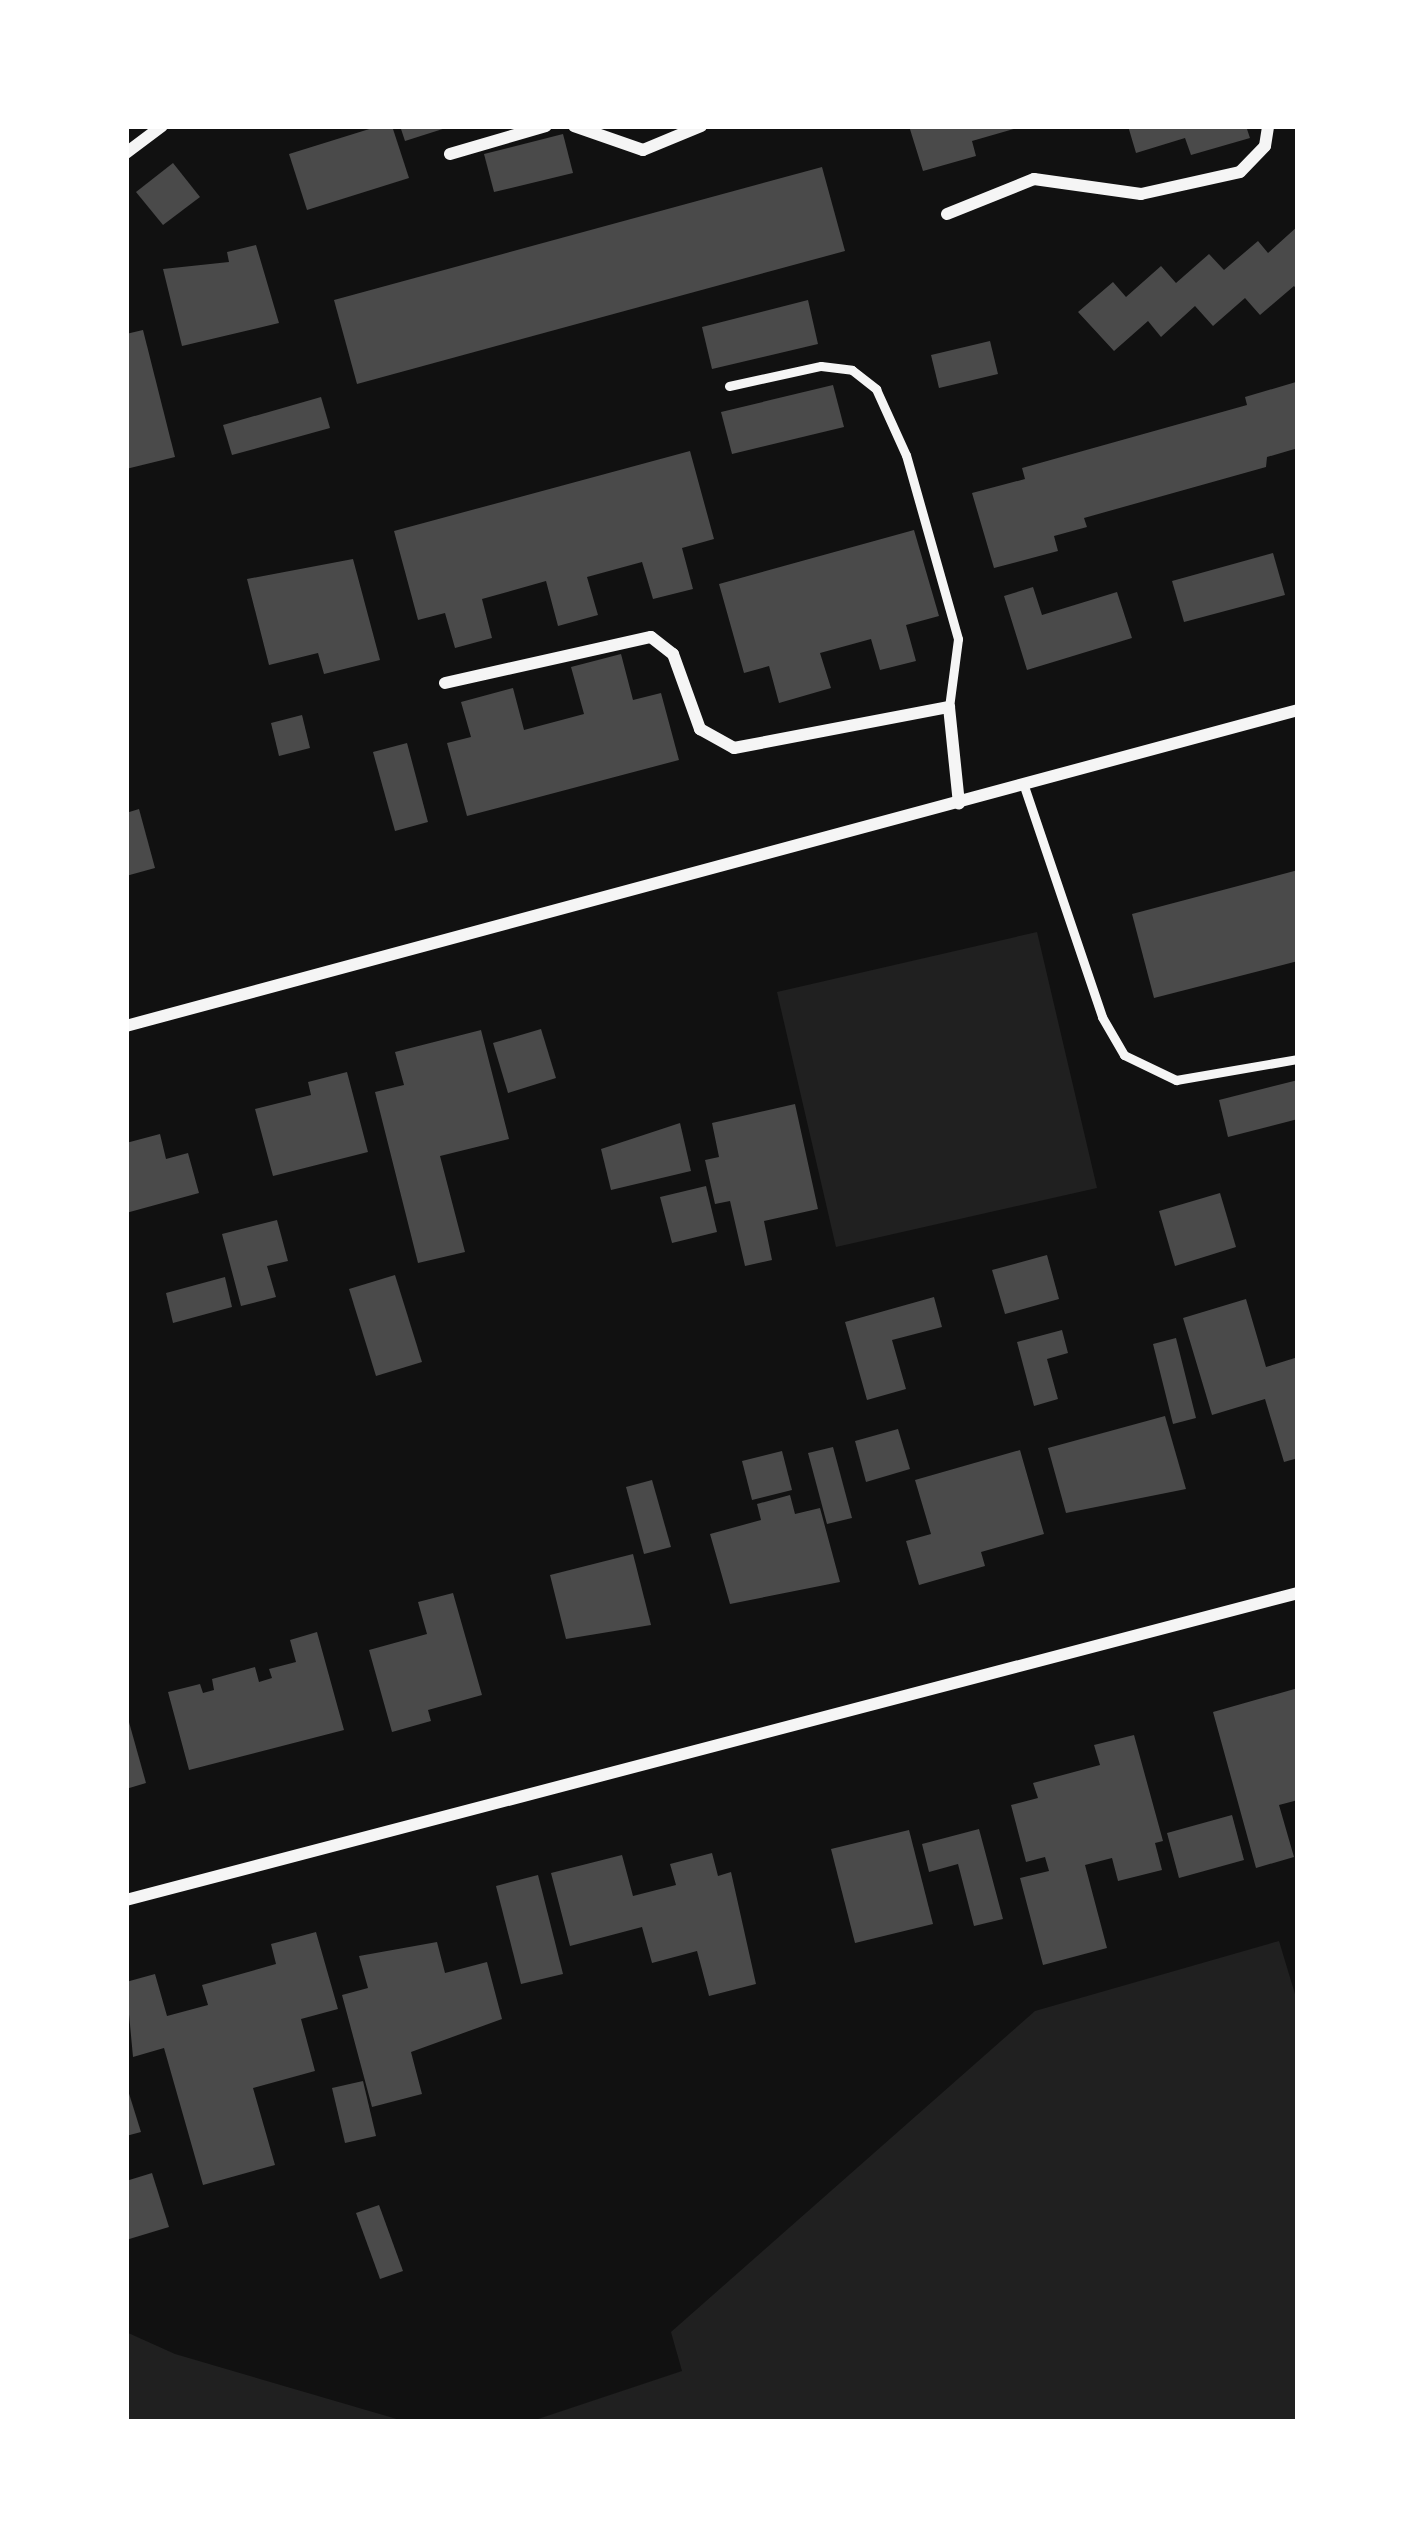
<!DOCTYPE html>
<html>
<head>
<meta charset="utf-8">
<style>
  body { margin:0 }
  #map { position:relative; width:1424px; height:2548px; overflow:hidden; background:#111; font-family:Inter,sans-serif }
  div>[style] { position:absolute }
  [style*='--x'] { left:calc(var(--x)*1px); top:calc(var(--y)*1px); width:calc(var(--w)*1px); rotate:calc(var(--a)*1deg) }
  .green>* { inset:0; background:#202020 }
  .building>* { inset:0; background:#4a4a4a }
  .service>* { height:9px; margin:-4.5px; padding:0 4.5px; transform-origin:4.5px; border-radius:4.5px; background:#f5f5f5 }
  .minor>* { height:12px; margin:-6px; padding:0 6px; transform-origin:6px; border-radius:6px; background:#f5f5f5 }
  span { translate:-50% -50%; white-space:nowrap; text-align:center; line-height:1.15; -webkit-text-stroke:10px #fff; paint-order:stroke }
  .frame { position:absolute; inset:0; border:129px solid #fff; pointer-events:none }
</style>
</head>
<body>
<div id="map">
  <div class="green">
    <i style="clip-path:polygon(1037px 932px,1097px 1188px,836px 1247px,777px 992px)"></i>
    <i style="clip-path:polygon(1279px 1941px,1298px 2004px,1298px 2422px,529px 2422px,682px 2371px,671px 2332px,1035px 2011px)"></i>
    <i style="clip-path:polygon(126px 2332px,175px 2354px,407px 2422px,126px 2422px)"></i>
  </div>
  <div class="building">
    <i style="clip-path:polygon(379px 126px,392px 126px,409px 178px,307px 210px,289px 154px)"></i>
    <i style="clip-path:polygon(400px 126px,449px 126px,449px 127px,405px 141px)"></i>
    <i style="clip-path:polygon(909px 126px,1021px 126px,1021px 127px,972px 141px,976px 156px,923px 171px)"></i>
    <i style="clip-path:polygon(1128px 126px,1246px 126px,1250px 138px,1191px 155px,1185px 138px,1136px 153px)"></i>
    <i style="clip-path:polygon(563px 134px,573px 173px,494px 192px,484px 154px)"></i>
    <i style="clip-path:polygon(173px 163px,200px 197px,163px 225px,136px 192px)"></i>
    <i style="clip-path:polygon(822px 167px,845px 251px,357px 384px,334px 300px)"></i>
    <i style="clip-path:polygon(1298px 226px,1298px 291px,1294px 286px,1260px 315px,1245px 298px,1213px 326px,1195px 306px,1161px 337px,1148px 321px,1114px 351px,1078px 312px,1113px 282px,1126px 297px,1161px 266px,1176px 283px,1209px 254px,1224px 270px,1258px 241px,1268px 253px)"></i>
    <i style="clip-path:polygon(256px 245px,279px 323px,182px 346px,163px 269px,229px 262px,227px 252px)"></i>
    <i style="clip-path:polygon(808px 300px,818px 344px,712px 369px,702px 327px)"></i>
    <i style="clip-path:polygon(143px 330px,175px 457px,126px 469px,126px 334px)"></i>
    <i style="clip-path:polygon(990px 341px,998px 374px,939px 388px,931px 355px)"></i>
    <i style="clip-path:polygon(1296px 382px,1298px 448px,1267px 457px,1266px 467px,1084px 518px,1087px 527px,1054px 536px,1058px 551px,994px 568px,972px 493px,1025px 479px,1022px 468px,1247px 405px,1245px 397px)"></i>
    <i style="clip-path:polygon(833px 385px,844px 427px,732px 454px,721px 412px)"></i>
    <i style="clip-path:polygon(321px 397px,330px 428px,232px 455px,223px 425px)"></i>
    <i style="clip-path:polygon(690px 451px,714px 539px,682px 548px,693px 589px,653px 599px,642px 562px,587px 577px,598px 615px,558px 626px,546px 581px,482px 599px,492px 638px,455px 648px,445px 613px,418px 620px,394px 531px)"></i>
    <i style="clip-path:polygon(914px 530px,939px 616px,906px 625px,916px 661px,880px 670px,871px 639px,820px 653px,831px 688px,779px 703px,769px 666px,744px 673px,719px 584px)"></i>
    <i style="clip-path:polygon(1273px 553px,1285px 595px,1184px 622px,1172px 581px)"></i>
    <i style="clip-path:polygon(353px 559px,380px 660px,324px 674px,318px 653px,269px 665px,247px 579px)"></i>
    <i style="clip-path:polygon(1033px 587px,1042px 615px,1117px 592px,1132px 638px,1027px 670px,1004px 596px)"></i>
    <i style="clip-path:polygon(621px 654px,633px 700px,661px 693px,679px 760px,467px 816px,447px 743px,471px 737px,461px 702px,513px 688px,524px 730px,584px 714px,571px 667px)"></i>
    <i style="clip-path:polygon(302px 715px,310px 748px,279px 756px,271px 723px)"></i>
    <i style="clip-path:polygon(407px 743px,428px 822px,395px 831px,373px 752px)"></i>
    <i style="clip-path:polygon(139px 809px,155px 868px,126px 876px,126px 813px)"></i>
    <i style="clip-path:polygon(1298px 870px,1298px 961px,1154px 998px,1132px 914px)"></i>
    <i style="clip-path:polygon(541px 1029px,556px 1078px,508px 1093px,493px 1043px)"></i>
    <i style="clip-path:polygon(481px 1030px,509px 1139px,440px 1156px,465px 1252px,418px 1263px,375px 1092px,404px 1085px,395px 1052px)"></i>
    <i style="clip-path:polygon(347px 1072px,368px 1152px,273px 1176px,255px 1109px,311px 1095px,308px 1082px)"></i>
    <i style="clip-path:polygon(1298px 1080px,1298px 1119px,1228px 1137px,1219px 1100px)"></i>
    <i style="clip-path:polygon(795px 1104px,818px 1209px,764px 1221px,772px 1260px,745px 1266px,730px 1201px,715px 1204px,705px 1160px,719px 1157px,712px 1123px)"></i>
    <i style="clip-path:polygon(680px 1123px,691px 1171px,611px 1190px,601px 1149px)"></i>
    <i style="clip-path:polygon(160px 1134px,166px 1159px,188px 1153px,199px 1193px,126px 1213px,126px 1143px)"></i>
    <i style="clip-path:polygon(706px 1186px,717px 1232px,672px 1243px,660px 1197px)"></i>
    <i style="clip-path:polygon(1220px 1193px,1236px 1247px,1175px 1266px,1159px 1211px)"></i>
    <i style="clip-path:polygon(277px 1220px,288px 1261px,267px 1266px,276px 1297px,241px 1306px,222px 1234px)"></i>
    <i style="clip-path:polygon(1047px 1255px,1059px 1299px,1005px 1314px,992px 1270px)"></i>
    <i style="clip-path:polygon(395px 1275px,422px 1362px,376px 1376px,349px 1289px)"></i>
    <i style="clip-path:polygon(225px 1277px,232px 1307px,173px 1323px,166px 1293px)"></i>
    <i style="clip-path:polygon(934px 1297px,942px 1327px,892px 1340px,906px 1389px,867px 1400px,845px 1322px)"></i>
    <i style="clip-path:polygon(1246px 1299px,1266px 1367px,1298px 1357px,1298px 1458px,1284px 1462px,1265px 1399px,1212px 1415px,1183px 1318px)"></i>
    <i style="clip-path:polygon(1062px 1330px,1068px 1353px,1047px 1359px,1058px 1399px,1034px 1406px,1017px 1342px)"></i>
    <i style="clip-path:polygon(1176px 1338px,1196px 1418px,1173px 1424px,1153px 1344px)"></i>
    <i style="clip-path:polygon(1165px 1416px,1186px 1489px,1066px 1513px,1048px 1448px)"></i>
    <i style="clip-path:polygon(898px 1429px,910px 1469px,866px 1482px,855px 1441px)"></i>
    <i style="clip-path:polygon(833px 1447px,852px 1518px,827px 1524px,808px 1453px)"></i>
    <i style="clip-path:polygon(1020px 1450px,1044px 1534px,981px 1552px,985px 1566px,919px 1585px,906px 1541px,931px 1534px,915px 1480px)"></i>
    <i style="clip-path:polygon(782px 1451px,792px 1490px,752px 1500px,742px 1461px)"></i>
    <i style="clip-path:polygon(652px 1480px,671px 1547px,644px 1554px,626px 1487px)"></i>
    <i style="clip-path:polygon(790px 1495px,795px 1514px,820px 1508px,840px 1582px,730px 1604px,710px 1534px,761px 1520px,757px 1504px)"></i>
    <i style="clip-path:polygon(633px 1554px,651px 1625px,566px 1639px,550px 1575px)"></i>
    <i style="clip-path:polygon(453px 1593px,482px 1695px,428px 1710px,431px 1721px,392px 1732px,369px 1650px,427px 1634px,418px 1602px)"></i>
    <i style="clip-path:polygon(317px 1632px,344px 1730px,189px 1770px,168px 1692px,200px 1684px,203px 1693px,214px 1690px,212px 1679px,255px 1667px,259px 1682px,272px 1678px,269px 1669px,296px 1662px,290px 1640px)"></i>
    <i style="clip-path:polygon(1298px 1688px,1298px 1800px,1279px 1805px,1294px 1857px,1256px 1868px,1213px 1712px)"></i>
    <i style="clip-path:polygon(127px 1715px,146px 1783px,126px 1789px,126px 1716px)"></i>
    <i style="clip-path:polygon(1134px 1735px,1163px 1841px,1155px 1843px,1162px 1870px,1118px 1881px,1112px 1858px,1085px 1865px,1107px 1948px,1043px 1965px,1020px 1878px,1049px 1871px,1045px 1857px,1026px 1862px,1011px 1805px,1038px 1798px,1033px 1783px,1100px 1765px,1094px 1745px)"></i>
    <i style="clip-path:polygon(1232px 1815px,1244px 1860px,1179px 1878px,1167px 1833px)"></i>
    <i style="clip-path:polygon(979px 1829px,1003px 1919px,974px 1926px,958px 1864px,929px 1872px,922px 1844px)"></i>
    <i style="clip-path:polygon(909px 1830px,933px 1924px,855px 1943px,831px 1849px)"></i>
    <i style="clip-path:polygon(712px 1853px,718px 1876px,731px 1872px,756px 1984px,709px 1996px,697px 1951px,652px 1963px,642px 1927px,570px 1946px,551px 1873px,622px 1855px,633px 1896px,676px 1885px,670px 1864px)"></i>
    <i style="clip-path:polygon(538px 1875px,563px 1974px,521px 1984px,496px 1886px)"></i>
    <i style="clip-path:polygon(316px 1932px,338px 2009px,301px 2019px,315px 2071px,253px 2088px,275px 2165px,203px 2185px,164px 2048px,133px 2057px,126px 1982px,155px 1974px,167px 2016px,208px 2005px,202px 1985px,276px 1964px,271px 1944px)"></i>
    <i style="clip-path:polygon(437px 1942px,445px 1973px,487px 1962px,502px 2019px,411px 2052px,422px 2094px,372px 2107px,342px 1995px,368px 1988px,359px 1956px)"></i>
    <i style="clip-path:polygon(363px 2081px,376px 2136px,345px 2143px,332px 2088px)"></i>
    <i style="clip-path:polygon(126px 2084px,141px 2132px,126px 2136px)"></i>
    <i style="clip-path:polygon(152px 2173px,169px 2227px,126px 2240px,126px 2181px)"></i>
    <i style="clip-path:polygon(379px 2205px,403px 2271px,380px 2279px,356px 2213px)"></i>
  </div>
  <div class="service">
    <i style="--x:729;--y:386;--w:94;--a:-12.3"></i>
    <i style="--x:821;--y:366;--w:31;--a:7"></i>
    <i style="--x:852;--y:370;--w:31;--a:38"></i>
    <i style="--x:876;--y:389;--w:72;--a:65.6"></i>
    <i style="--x:906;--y:455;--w:191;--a:74.2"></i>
    <i style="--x:958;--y:639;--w:69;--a:97.5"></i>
    <i style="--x:1024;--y:786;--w:244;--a:71.3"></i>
    <i style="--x:1102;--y:1017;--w:44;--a:59.9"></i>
    <i style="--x:1124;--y:1055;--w:58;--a:25.7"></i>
    <i style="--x:1176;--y:1080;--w:124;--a:-9.8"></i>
  </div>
  <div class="minor">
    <i style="--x:574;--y:126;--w:73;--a:19.2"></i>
    <i style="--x:643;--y:150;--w:63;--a:-22.5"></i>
    <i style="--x:126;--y:153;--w:45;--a:-36.9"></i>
    <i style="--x:450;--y:154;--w:100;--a:-16.3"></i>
    <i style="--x:947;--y:214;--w:94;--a:-21.9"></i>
    <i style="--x:1034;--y:179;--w:108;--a:8"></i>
    <i style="--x:1141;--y:194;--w:101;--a:-12.5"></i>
    <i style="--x:1240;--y:172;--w:36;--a:-46"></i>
    <i style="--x:1265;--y:146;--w:20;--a:-81"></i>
    <i style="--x:445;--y:683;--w:211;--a:-12.6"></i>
    <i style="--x:651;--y:637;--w:28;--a:38"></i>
    <i style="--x:673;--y:654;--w:80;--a:70.2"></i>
    <i style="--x:700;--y:729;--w:39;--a:29"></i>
    <i style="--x:734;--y:748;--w:219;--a:-10.8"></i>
    <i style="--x:949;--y:707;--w:97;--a:84.1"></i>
    <i style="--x:126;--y:1026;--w:1214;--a:-15.09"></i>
    <i style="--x:126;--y:1900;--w:1212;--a:-14.68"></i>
  </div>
  <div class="frame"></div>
</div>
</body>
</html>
